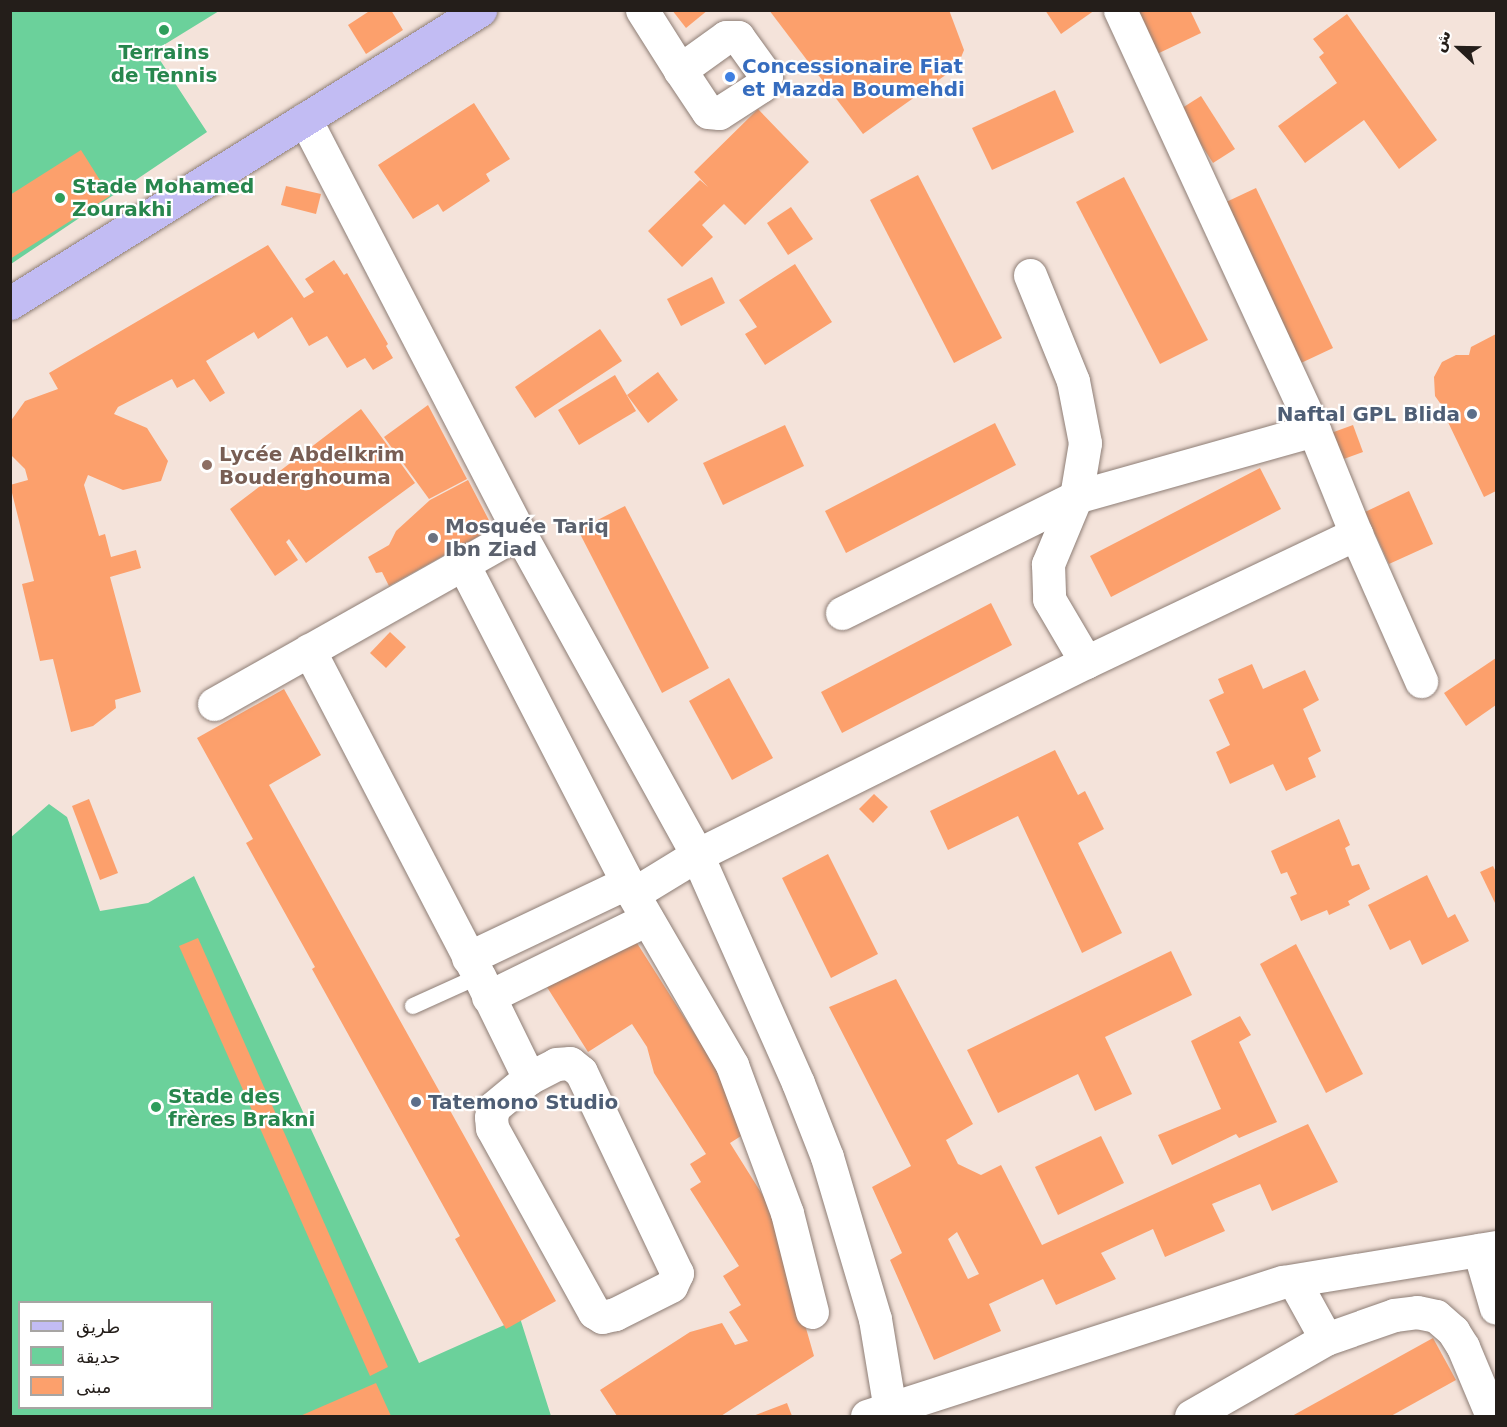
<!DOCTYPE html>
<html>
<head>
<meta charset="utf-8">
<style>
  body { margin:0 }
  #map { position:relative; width:1507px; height:1427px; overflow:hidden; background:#f4e3da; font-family:"DejaVu Sans","Noto Sans Arabic",sans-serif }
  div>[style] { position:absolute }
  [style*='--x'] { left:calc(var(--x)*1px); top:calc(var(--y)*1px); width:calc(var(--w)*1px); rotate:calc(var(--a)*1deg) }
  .green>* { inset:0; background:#6bd19b }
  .building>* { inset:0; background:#fca06c }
  .roads { filter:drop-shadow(0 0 2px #8e7e76) drop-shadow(0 0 2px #8e7e76) }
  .service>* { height:16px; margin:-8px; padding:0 8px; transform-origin:8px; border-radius:8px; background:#fff }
  .minor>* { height:33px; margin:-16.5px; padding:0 16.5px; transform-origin:16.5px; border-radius:16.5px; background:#fff }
  .primary>* { height:33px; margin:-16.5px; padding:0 16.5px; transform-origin:16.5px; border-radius:16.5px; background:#c2bcf3 }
  .dots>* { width:16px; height:16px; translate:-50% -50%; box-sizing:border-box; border:3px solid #fff; border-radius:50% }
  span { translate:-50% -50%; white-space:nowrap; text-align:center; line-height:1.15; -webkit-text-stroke:4.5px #fff; paint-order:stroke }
  .leisure-label { font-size:20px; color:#27864d; font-weight:700 }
  .left { translate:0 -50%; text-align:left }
  .shop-label { font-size:20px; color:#366cbe; font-weight:700 }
  .service-label { font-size:20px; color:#4e5e75; font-weight:700 }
  .right { translate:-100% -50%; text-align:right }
  .education-label { font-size:20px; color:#785e54; font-weight:700 }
  .worship-label { font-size:20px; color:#5b616d; font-weight:700 }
  .frame { position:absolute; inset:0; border:12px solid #241e1a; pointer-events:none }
  .legend { position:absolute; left:18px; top:1301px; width:195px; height:108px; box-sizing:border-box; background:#fff; border:2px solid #a7a5a3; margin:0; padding:8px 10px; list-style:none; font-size:18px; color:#241e1a }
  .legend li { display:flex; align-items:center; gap:12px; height:30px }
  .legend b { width:30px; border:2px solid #a7a5a3 }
  .north { position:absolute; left:1429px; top:18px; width:60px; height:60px; -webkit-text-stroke:4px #fff; paint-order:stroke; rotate:292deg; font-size:16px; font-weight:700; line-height:24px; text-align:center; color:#241e1a }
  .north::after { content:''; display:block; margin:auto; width:21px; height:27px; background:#241e1a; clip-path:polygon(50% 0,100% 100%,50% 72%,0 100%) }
</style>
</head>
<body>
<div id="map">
  <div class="green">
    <i style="clip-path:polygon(11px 11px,219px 11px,154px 51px,207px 132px,11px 264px)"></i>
    <i style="clip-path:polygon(evenodd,49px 804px,67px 817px,100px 911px,148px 903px,194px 876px,419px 1363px,520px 1318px,551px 1416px,11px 1416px,10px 838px,49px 804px,20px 1302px,212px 1302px,212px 1408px,20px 1408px,20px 1302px)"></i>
  </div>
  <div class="building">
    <i style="clip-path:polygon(371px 10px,391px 10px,403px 30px,366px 54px,348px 25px)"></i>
    <i style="clip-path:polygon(672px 10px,708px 10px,686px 28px)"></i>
    <i style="clip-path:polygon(769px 10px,949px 10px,964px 50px,960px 60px,947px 74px,863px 134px)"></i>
    <i style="clip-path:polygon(1045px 10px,1095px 10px,1061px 34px)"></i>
    <i style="clip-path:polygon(1137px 10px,1190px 10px,1201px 33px,1157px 54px)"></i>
    <i style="clip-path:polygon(1347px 14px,1437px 140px,1399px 169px,1364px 120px,1305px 163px,1278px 126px,1337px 83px,1319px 57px,1324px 53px,1313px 39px)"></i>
    <i style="clip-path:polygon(1055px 90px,1074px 132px,992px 170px,972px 128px)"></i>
    <i style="clip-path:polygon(1201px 96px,1235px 149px,1213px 163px,1179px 110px)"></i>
    <i style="clip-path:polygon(474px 103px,510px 159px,486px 174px,490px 181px,443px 212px,438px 204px,413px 219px,378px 165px)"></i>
    <i style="clip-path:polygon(758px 109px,809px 162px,745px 225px,724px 204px,702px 225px,713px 237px,682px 267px,648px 231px,700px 180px,708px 187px,694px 172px)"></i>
    <i style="clip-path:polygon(81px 150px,110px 196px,10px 259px,10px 195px)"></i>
    <i style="clip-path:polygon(918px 175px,1002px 338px,954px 363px,870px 200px)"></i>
    <i style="clip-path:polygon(1124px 177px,1208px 340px,1160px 364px,1076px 202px)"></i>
    <i style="clip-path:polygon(286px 186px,321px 194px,316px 214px,281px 205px)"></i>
    <i style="clip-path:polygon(1256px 188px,1333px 348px,1301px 363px,1224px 203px)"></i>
    <i style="clip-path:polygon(791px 207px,813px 239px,788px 255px,767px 223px)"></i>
    <i style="clip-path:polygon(268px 245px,304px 298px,314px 292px,305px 279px,334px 260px,344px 275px,347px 273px,388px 344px,386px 346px,393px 358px,373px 370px,365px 358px,347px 368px,327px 336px,309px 346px,292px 317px,258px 339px,254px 332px,206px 361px,225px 393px,210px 402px,194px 379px,177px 388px,172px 379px,118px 407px,114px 414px,147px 428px,168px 461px,161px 481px,123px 490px,88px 475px,84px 485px,99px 536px,105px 534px,111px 557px,136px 550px,141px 568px,110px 577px,141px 692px,115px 700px,116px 708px,93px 726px,71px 732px,53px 659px,40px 661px,22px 584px,34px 581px,10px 485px,28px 480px,25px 469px,10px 454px,10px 422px,25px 401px,58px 389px,49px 373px)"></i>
    <i style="clip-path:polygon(795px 264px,832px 322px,765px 365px,745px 334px,757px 327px,739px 300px)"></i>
    <i style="clip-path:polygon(712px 277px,725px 303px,681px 326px,667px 299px)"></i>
    <i style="clip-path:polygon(600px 329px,622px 361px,535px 418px,515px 387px)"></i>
    <i style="clip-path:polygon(1496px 334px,1496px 491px,1484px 497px,1446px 418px,1450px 409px,1440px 403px,1435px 396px,1434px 377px,1442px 362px,1456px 355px,1469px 355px,1471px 347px)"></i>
    <i style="clip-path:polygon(658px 372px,678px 400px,648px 423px,627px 395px)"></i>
    <i style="clip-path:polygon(615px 375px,636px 411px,579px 445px,558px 410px)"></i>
    <i style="clip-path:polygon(428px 405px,467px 479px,429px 499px,384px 437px)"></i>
    <i style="clip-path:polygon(361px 409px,415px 483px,306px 563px,289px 539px,286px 542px,298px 560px,275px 576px,230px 509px)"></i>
    <i style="clip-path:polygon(995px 423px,1016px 465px,846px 553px,825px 511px)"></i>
    <i style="clip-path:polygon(785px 425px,804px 466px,723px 505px,703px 463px)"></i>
    <i style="clip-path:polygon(1353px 425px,1363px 452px,1341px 460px,1331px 433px)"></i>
    <i style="clip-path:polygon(1260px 468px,1281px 509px,1111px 597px,1090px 556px)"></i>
    <i style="clip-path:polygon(468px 480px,493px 528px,389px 586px,382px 572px,376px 573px,368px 557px,389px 545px,396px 531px,430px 500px)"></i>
    <i style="clip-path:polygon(1409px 491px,1433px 544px,1389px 564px,1365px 512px)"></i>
    <i style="clip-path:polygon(625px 506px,709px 668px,662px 693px,578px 530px)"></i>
    <i style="clip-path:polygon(991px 603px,1012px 645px,842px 733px,821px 692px)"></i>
    <i style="clip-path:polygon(390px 632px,406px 647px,386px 668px,370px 653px)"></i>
    <i style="clip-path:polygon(1496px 658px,1496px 705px,1466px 726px,1444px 693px)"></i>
    <i style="clip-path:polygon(1252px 664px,1263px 689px,1305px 670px,1319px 700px,1303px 709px,1321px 751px,1308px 758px,1316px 777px,1286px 791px,1273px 764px,1230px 784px,1216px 752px,1230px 745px,1209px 700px,1224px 693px,1218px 679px)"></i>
    <i style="clip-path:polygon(729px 678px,773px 758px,732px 780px,689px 701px)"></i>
    <i style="clip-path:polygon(284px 689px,321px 755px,269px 785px,556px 1301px,506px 1329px,455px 1239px,460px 1236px,312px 969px,315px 967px,246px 843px,253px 839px,197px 738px)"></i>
    <i style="clip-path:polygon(1055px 750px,1078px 795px,1085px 791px,1104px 829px,1078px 843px,1122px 933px,1082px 953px,1018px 816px,948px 850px,930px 811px)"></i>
    <i style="clip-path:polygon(874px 794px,888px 807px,873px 823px,859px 809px)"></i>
    <i style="clip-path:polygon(89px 799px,118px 873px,100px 880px,72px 806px)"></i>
    <i style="clip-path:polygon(1339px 819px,1350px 845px,1345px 848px,1352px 866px,1359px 864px,1370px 889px,1348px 901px,1350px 905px,1329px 915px,1327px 910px,1301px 921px,1290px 897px,1297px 894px,1287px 872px,1281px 874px,1271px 851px)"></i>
    <i style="clip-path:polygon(828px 854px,878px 954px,831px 978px,782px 878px)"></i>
    <i style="clip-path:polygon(1493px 866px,1496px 872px,1496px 905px,1480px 872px)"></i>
    <i style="clip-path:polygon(1427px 875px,1448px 918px,1455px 914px,1469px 941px,1422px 965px,1410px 940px,1390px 950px,1368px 905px)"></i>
    <i style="clip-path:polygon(198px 938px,388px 1367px,370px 1376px,179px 946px)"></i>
    <i style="clip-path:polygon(635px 940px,726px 1083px,741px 1136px,730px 1143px,772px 1210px,814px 1356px,721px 1416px,617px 1416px,600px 1390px,690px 1332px,722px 1323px,735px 1345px,748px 1341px,729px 1312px,741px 1305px,723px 1276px,739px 1266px,690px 1189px,701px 1182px,690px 1164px,706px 1154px,654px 1073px,647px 1047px,632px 1024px,588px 1052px,545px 984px,569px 977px,565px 963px)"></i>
    <i style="clip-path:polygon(1296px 944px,1363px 1074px,1326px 1093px,1260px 964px)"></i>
    <i style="clip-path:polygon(1171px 951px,1192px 995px,1105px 1037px,1132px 1094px,1095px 1111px,1078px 1074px,998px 1113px,967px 1050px)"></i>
    <i style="clip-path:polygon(evenodd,896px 979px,973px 1124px,946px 1140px,958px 1164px,981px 1175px,1001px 1165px,1042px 1245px,1308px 1124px,1338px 1182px,1272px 1211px,1260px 1184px,1212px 1204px,1225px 1231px,1165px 1257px,1153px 1229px,1101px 1253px,1116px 1279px,1056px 1305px,1043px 1279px,989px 1304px,1001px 1331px,934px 1360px,890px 1260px,902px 1253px,872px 1187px,911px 1166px,829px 1007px,896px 979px,957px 1232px,979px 1274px,968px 1279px,948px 1239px,957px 1232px)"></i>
    <i style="clip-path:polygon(1240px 1016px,1251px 1035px,1239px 1042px,1277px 1122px,1239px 1138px,1236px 1134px,1172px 1165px,1158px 1135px,1221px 1109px,1191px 1041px)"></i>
    <i style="clip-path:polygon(1101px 1136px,1124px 1183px,1058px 1215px,1035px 1167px)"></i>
    <i style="clip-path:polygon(1433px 1338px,1456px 1380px,1391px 1416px,1292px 1416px)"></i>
    <i style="clip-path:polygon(376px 1383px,391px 1416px,300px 1416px)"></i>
    <i style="clip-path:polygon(787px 1403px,792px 1416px,753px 1416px)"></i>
  </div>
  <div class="roads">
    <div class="service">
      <i style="--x:413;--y:1006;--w:72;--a:-24.4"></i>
    </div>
    <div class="minor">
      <i style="--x:642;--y:10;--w:71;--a:57.7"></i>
      <i style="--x:680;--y:70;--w:50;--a:56.3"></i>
      <i style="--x:708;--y:112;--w:11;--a:5"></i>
      <i style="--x:719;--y:113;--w:50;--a:-32.7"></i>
      <i style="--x:761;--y:86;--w:11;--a:-63"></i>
      <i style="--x:766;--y:76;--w:48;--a:-125.7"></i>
      <i style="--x:738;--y:37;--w:12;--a:180"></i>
      <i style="--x:726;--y:37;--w:57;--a:144.3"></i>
      <i style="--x:1120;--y:10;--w:463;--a:65.2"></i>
      <i style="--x:1314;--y:430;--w:112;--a:68"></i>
      <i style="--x:1356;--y:534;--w:161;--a:66.1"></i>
      <i style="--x:305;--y:119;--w:465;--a:62.6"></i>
      <i style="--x:519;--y:532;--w:369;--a:61.1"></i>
      <i style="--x:697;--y:855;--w:249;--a:66.1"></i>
      <i style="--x:798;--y:1083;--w:79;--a:68.6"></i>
      <i style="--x:827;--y:1157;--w:169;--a:73.5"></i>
      <i style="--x:875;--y:1319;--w:98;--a:80.6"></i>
      <i style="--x:1030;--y:275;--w:114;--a:67.9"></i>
      <i style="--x:1073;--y:381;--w:63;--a:79"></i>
      <i style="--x:1085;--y:443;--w:55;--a:99.5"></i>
      <i style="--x:1076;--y:497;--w:73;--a:112.7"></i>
      <i style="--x:1048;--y:564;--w:35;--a:88"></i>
      <i style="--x:1049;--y:599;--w:73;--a:59.6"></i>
      <i style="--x:463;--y:564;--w:371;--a:62.7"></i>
      <i style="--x:633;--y:894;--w:198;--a:59.9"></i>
      <i style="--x:732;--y:1065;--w:158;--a:69.6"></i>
      <i style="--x:787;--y:1213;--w:102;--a:75.8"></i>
      <i style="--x:842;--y:613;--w:261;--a:-26.4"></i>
      <i style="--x:1076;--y:497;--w:247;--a:-15.7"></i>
      <i style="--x:309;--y:650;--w:368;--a:62.5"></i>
      <i style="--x:479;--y:976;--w:114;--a:63.9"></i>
      <i style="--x:214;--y:704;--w:350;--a:-29.4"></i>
      <i style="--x:633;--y:894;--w:75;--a:-31.4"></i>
      <i style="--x:697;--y:855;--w:434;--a:-26.4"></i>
      <i style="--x:1086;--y:662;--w:299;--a:-25.4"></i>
      <i style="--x:468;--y:958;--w:177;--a:-25.4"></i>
      <i style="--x:488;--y:997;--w:177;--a:-26.1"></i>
      <i style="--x:570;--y:1063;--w:14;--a:39"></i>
      <i style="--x:581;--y:1072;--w:223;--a:64.5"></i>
      <i style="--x:677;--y:1273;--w:14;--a:115"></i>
      <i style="--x:671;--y:1286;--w:63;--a:153.4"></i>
      <i style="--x:615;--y:1314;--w:13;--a:167"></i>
      <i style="--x:602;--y:1317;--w:9;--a:-148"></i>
      <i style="--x:594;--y:1312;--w:210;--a:-119"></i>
      <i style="--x:492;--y:1128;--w:11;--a:-95"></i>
      <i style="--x:491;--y:1117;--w:10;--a:-73"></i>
      <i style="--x:494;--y:1107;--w:45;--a:-39.6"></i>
      <i style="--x:529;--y:1078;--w:30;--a:-27"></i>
      <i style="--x:556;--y:1064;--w:14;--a:-4"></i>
      <i style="--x:1479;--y:1250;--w:60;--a:73.7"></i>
      <i style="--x:1294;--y:1281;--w:66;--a:61.1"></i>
      <i style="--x:1326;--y:1339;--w:72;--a:-19.4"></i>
      <i style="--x:1394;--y:1315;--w:23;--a:-7"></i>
      <i style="--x:1417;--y:1312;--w:19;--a:12"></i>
      <i style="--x:1436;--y:1316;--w:23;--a:41"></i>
      <i style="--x:1453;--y:1331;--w:19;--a:58"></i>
      <i style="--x:1463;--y:1347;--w:75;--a:67.2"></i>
      <i style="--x:867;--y:1416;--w:437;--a:-17.9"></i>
      <i style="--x:1283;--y:1282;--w:216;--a:-9.3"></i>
      <i style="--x:1191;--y:1416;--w:155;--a:-29.7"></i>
    </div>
    <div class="primary">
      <i style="--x:10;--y:303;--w:554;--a:-31.94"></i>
    </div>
  </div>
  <div class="dots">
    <i style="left:164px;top:30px;background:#2e9e5b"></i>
    <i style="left:730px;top:77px;background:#3f7fe0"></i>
    <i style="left:60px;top:198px;background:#2e9e5b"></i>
    <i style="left:1472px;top:414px;background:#5c6f8a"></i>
    <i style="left:207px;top:465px;background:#8d6e63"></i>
    <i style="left:433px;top:538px;background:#6b7280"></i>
    <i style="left:416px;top:1102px;background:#5c6f8a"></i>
    <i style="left:156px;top:1107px;background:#2e9e5b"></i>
  </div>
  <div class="leisure-label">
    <span style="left:164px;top:64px">Terrains<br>de Tennis</span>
    <span class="left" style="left:72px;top:198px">Stade Mohamed<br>Zourakhi</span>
    <span class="left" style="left:168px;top:1108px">Stade des<br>frères Brakni</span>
  </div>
  <div class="shop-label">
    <span class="left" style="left:742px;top:78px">Concessionaire Fiat<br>et Mazda Boumehdi</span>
  </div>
  <div class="service-label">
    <span class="right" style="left:1460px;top:414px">Naftal GPL Blida</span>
    <span class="left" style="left:428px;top:1102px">Tatemono Studio</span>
  </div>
  <div class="education-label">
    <span class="left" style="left:219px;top:466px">Lycée Abdelkrim<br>Bouderghouma</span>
  </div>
  <div class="worship-label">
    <span class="left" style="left:445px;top:538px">Mosquée Tariq<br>Ibn Ziad</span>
  </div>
  <div class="frame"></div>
  <ul class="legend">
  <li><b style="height:8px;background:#c2bcf3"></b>طريق</li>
  <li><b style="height:16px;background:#6bd19b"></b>حديقة</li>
  <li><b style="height:16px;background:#fca06c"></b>مبنى</li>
  </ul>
  <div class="north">ش</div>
</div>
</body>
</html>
